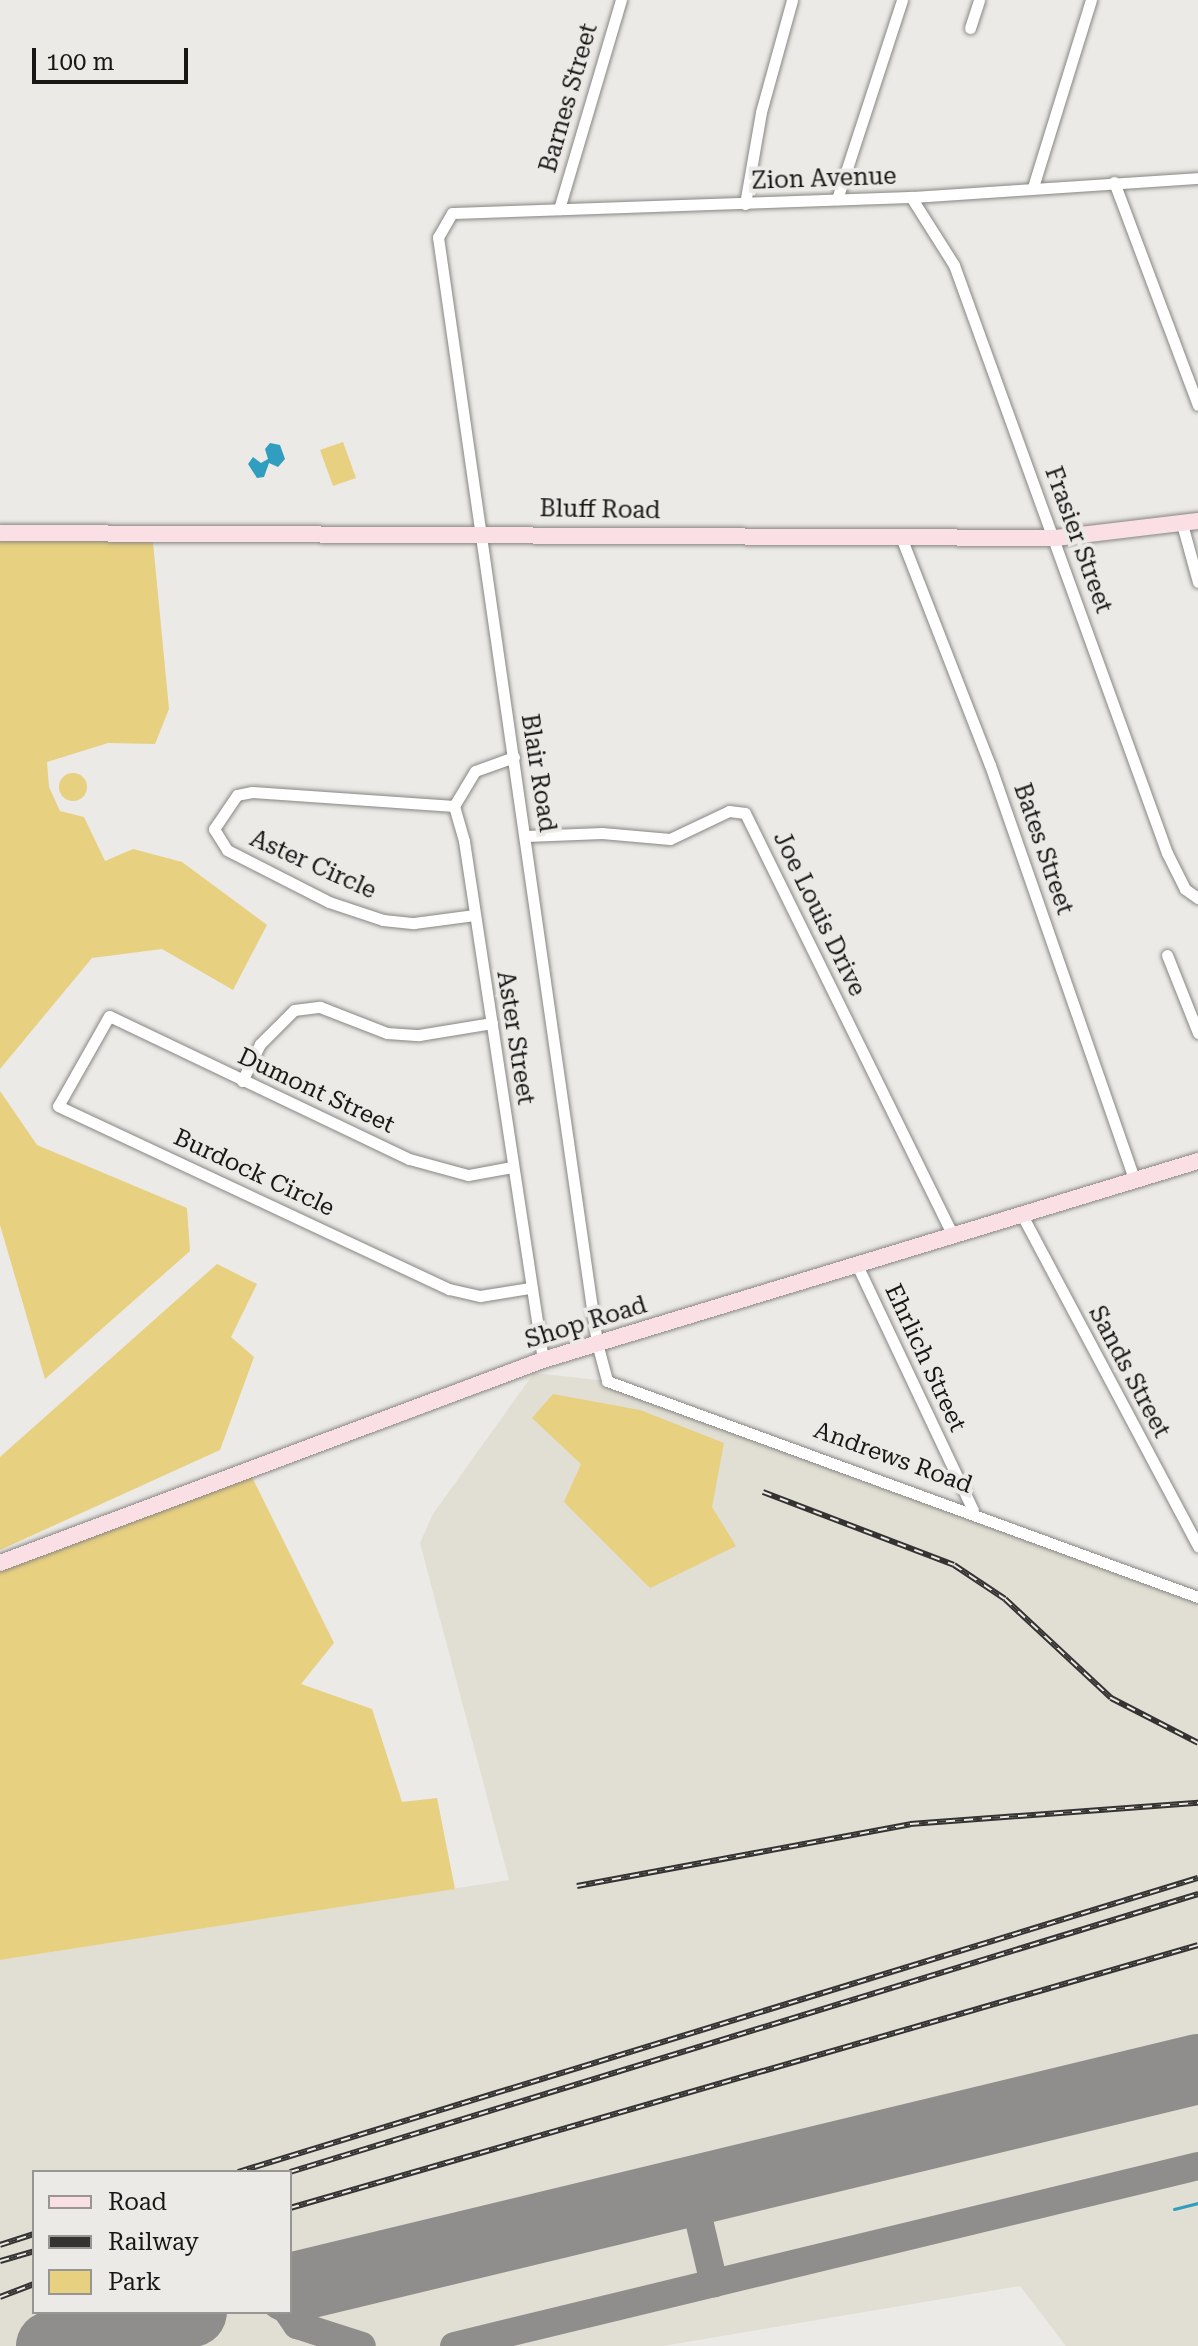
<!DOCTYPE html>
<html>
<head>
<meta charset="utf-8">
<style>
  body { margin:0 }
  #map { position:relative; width:1198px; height:2346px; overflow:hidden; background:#ebeae6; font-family:"Roboto Serif",serif }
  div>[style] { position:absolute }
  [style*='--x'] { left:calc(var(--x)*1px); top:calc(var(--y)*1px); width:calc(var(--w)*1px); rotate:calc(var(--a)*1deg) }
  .built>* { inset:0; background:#e1ded3 }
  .green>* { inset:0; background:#e7d080 }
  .round { border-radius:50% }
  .water>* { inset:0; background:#319dbf }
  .stream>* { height:3px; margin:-1.5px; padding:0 1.5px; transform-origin:1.5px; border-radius:1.5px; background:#319dbf }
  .taxiway>* { height:28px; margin:-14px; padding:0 14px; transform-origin:14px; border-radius:14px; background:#908e8c }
  .runway>* { height:70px; margin:-35px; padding:0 35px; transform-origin:35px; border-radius:35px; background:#908e8c }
  .roads { filter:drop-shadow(0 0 2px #878683) drop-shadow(0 0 2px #878683) }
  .street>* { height:11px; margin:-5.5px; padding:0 5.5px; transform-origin:5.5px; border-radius:5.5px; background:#fff }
  .secondary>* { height:16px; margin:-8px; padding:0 8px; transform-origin:8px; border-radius:8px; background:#fadfe4 }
  .rail>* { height:6px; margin-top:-3px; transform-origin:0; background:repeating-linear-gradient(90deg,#ebeae6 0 9px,#343332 0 18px); box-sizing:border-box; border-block:2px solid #343332 }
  span { translate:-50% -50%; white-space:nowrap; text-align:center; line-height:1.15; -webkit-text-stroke:8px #ebeae6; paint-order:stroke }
  .street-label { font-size:24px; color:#181716 }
  .legend { position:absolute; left:32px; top:2170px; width:260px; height:144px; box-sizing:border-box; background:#ebeae6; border:2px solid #979693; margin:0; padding:10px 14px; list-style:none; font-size:24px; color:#181716 }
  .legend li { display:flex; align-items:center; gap:16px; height:40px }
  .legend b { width:40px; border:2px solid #979693 }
  .scale { position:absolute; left:32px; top:48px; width:156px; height:36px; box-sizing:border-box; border:4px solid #181716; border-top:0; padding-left:10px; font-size:24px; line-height:28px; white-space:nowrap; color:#181716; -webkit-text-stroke:6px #ebeae6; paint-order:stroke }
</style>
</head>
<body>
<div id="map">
  <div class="built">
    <i style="clip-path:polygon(evenodd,534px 1373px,607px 1381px,1198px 1597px,1198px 2346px,1066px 2346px,1020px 2286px,663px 2346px,0 2346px,0 1960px,509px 1880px,420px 1543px,433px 1514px,534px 1373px,34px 2172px,290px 2172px,290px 2312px,34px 2312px,34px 2172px)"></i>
  </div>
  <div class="green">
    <i style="clip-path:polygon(343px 442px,356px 478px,333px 486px,320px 450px)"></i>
    <i style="clip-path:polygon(152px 532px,169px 709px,155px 744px,108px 743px,47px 762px,49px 787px,60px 811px,84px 817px,105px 861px,133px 849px,182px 862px,267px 925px,233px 990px,162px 949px,92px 958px,0 1069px,0 533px)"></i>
    <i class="round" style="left:59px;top:773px;width:28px;height:28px"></i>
    <i style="clip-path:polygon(0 1091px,37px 1145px,187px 1208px,190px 1251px,45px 1379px,0 1225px)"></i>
    <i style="clip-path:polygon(217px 1264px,257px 1284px,231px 1337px,254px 1357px,220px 1450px,0 1550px,0 1457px)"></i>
    <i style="clip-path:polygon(553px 1394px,640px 1410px,724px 1443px,712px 1507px,736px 1546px,650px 1588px,564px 1502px,581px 1464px,532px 1418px)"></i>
    <i style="clip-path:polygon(249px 1471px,334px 1643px,301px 1684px,372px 1709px,402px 1802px,437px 1798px,455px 1889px,0 1960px,0 1563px)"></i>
  </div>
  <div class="water">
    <i style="clip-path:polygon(270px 443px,280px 445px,285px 459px,278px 467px,269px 463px,264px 477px,257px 478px,248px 464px,253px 457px,261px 463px,268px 459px,265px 449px)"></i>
  </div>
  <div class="stream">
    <i style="--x:1174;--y:2209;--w:25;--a:-14"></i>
  </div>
  <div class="taxiway">
    <i style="--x:692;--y:2191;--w:95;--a:76.6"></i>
    <i style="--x:288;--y:2312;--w:16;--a:55"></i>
    <i style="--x:297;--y:2325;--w:68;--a:17.9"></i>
    <i style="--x:454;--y:2346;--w:765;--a:-13.6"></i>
  </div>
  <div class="runway">
    <i style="--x:290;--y:2288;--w:934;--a:-13.56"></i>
    <i style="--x:51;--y:2346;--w:145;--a:-13.6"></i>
  </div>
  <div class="roads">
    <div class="street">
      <i style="--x:970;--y:28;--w:29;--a:-72"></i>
      <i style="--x:1198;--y:178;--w:288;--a:176.2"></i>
      <i style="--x:911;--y:197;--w:459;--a:178"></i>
      <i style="--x:452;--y:213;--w:28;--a:120"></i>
      <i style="--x:438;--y:237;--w:1117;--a:81.82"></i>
      <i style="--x:597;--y:1343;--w:39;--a:75"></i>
      <i style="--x:607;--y:1381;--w:629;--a:20.08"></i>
      <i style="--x:1114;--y:182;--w:238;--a:69.4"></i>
      <i style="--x:1033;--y:187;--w:196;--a:-72.8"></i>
      <i style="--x:911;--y:197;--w:80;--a:57.7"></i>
      <i style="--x:954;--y:265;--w:625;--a:70.09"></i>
      <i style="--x:1167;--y:853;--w:40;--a:63.4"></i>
      <i style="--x:1185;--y:889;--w:16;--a:35"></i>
      <i style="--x:837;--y:199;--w:209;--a:-71.9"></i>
      <i style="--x:745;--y:204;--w:93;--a:-80.1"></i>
      <i style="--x:761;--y:112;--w:116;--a:-74.5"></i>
      <i style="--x:559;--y:209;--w:218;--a:-73.5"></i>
      <i style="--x:1182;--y:524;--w:60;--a:74.6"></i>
      <i style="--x:901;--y:537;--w:245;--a:68.7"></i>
      <i style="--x:990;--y:765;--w:438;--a:70.8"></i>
      <i style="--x:514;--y:757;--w:41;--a:160.3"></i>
      <i style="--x:475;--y:771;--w:41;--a:121"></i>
      <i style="--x:454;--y:806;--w:36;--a:74"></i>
      <i style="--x:464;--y:841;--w:525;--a:81.35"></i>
      <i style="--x:454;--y:806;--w:202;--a:-176"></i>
      <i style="--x:252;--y:792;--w:15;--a:169"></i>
      <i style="--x:237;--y:795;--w:41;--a:124.1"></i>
      <i style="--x:214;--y:829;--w:25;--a:58"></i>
      <i style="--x:227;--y:850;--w:114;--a:27"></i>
      <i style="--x:329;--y:902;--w:57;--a:18.4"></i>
      <i style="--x:383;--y:920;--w:31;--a:6"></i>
      <i style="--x:414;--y:923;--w:61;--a:-7.6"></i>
      <i style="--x:526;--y:836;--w:76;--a:-2.3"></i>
      <i style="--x:602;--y:833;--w:68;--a:5"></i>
      <i style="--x:670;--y:839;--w:65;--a:-25.4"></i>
      <i style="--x:729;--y:811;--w:16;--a:7"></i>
      <i style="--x:745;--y:813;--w:471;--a:63.8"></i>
      <i style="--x:1167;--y:955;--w:84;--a:68.3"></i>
      <i style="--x:242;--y:1081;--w:41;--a:-64.1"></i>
      <i style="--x:260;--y:1044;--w:48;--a:-45"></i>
      <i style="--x:294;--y:1010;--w:26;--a:-7"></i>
      <i style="--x:320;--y:1007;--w:72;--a:21.2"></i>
      <i style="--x:387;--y:1033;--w:32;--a:4"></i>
      <i style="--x:419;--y:1035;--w:74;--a:-9.3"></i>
      <i style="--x:512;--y:1167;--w:45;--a:169.7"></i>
      <i style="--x:468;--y:1175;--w:61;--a:-164.8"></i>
      <i style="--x:409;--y:1159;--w:332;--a:-154.5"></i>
      <i style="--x:109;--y:1016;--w:103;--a:119.5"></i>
      <i style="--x:58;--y:1106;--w:432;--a:25.1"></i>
      <i style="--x:449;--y:1289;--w:32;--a:13"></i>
      <i style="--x:480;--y:1296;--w:51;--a:-9.1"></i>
      <i style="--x:1023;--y:1217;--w:373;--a:62"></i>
      <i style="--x:858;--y:1267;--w:269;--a:64.7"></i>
    </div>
    <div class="secondary">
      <i style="--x:0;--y:533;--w:1055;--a:0.27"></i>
      <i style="--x:1055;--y:538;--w:144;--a:-6.8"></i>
      <i style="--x:0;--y:1563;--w:580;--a:-20.5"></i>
      <i style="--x:543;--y:1360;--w:685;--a:-16.9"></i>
    </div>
  </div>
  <div class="rail">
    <i style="--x:763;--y:1492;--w:204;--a:20.9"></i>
    <i style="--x:954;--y:1565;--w:61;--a:33.7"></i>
    <i style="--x:1005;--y:1599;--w:145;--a:43"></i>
    <i style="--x:1111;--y:1698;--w:98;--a:27.3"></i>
    <i style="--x:577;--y:1886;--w:339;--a:-10.5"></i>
    <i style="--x:910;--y:1824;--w:289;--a:-4.2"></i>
    <i style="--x:238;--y:2172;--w:1004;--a:-17.03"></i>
    <i style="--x:290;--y:2172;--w:950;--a:-17.02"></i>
    <i style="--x:290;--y:2208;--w:945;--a:-16.15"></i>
    <i style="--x:0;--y:2245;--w:36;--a:-18"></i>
    <i style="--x:0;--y:2261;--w:35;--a:-16"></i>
    <i style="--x:0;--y:2297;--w:36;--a:-21"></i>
  </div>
  <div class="street-label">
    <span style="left:569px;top:98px;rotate:-74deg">Barnes Street</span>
    <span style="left:824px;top:179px;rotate:-2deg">Zion Avenue</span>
    <span style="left:600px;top:510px;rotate:1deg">Bluff Road</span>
    <span style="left:1078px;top:540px;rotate:70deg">Frasier Street</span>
    <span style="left:538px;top:773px;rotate:81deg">Blair Road</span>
    <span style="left:1043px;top:849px;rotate:71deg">Bates Street</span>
    <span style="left:313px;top:865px;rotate:24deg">Aster Circle</span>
    <span style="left:819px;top:914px;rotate:64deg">Joe Louis Drive</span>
    <span style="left:515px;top:1038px;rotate:81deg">Aster Street</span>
    <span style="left:316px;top:1091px;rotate:25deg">Dumont Street</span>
    <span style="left:254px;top:1173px;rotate:25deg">Burdock Circle</span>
    <span style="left:586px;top:1323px;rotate:-17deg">Shop Road</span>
    <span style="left:925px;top:1358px;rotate:65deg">Ehrlich Street</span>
    <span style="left:1129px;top:1372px;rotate:62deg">Sands Street</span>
    <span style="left:893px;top:1458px;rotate:20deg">Andrews Road</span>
  </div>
  <ul class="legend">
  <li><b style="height:10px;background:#fadfe4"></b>Road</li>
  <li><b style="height:10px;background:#343332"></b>Railway</li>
  <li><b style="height:22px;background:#e7d080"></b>Park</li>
  </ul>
  <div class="scale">100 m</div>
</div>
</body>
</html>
